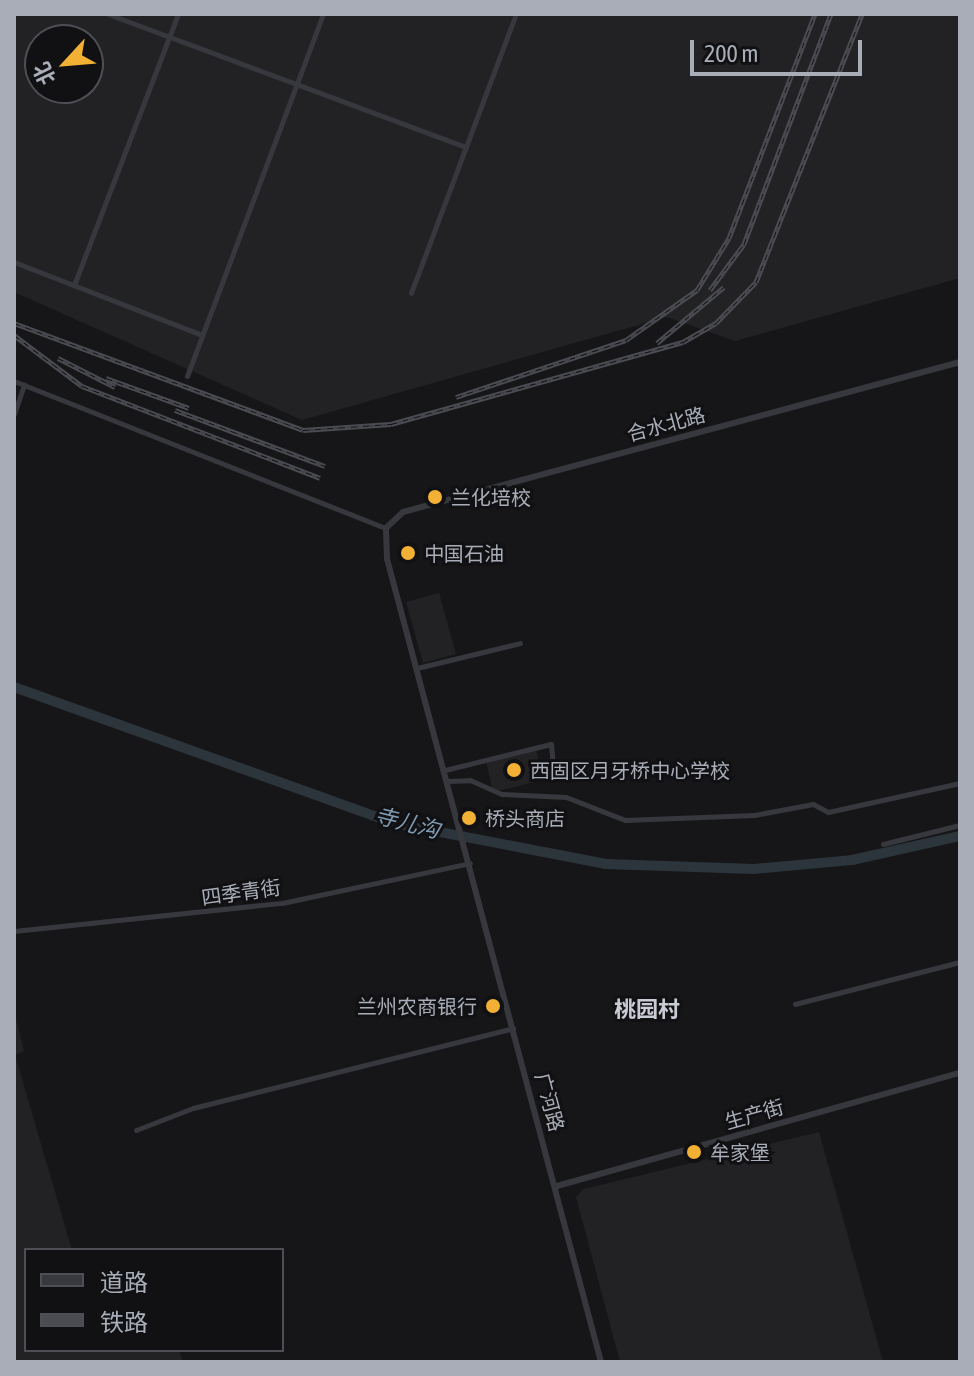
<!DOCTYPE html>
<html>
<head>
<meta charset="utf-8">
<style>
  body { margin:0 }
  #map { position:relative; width:974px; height:1376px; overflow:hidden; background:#161618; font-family:"Asap Condensed","Noto Sans SC",sans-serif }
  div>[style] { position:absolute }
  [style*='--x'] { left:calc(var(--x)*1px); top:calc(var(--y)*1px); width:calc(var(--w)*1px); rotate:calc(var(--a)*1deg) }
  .built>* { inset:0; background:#222225 }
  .river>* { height:10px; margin:-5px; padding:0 5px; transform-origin:5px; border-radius:5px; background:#2c353c }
  .minor>* { height:5px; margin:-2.5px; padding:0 2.5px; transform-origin:2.5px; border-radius:2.5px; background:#37383d }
  .tertiary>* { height:6px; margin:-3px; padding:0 3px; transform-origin:3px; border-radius:3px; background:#37383d }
  .rail>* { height:5px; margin-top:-2.5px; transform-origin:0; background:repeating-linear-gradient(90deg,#111113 0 6px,#4a4c52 0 12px); box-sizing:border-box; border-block:2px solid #4a4c52 }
  .dots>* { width:22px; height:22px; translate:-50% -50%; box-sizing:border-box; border:4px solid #111113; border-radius:50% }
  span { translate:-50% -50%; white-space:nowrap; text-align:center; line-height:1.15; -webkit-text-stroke:6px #111113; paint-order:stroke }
  .street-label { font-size:20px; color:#a8adb8 }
  .poi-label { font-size:20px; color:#a8adb8 }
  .left { translate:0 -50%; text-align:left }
  .right { translate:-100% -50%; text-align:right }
  .water-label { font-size:22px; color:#7f9bb3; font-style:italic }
  .neighbourhood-label { font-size:22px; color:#c9ccd4; font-weight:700 }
  .frame { position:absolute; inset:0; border:16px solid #a8adb8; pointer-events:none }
  .legend { position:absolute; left:24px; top:1248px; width:260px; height:104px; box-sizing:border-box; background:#111113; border:2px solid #4d4f55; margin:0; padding:10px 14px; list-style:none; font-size:24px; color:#a8adb8 }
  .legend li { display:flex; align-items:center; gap:16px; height:40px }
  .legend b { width:40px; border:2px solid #4d4f55 }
  .north { position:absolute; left:24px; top:24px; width:80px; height:80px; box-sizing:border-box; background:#111113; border:2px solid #4d4f55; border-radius:50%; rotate:244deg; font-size:22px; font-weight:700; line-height:32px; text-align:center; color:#a8adb8 }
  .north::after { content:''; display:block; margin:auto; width:28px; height:36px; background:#f2b134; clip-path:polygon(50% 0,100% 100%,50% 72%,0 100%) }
  .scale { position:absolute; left:690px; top:40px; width:172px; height:36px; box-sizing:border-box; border:4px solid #a8adb8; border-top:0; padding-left:10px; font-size:24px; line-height:28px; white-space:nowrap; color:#a8adb8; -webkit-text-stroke:6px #111113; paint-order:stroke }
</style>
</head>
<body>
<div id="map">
  <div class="built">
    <i style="clip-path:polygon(evenodd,14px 14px,960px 14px,960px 278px,735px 341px,667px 317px,302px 420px,14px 292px,14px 14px,40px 40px,88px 40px,88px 88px,40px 88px,40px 40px)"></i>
    <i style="clip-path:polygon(439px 593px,456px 654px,423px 663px,406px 602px)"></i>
    <i style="clip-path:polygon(536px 749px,543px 780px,493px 792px,486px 761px)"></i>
    <i style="clip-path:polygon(14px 1010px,24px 1051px,15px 1055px,72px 1250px,26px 1250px,26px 1350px,179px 1350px,183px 1362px,14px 1362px)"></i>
    <i style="clip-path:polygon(819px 1132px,883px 1362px,620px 1362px,576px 1197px,584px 1189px)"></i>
  </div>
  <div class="river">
    <i style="--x:14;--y:687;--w:403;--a:19.7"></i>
    <i style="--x:393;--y:823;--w:217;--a:10.9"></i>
    <i style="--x:606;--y:864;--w:148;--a:1.9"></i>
    <i style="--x:754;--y:869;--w:98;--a:-5.2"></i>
    <i style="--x:852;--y:860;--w:111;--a:-12.5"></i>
  </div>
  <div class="minor">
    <i style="--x:108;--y:14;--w:382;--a:20.4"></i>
    <i style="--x:14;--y:262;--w:202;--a:21.2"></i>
    <i style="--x:74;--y:285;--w:290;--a:-69"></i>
    <i style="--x:411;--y:293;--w:298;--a:-69.4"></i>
    <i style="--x:187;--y:376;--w:387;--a:-69.4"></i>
    <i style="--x:14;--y:381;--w:400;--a:21.6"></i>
    <i style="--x:14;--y:414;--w:31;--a:-71"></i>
    <i style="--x:417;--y:668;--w:106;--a:-13.6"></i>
    <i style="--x:445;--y:770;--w:109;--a:-13.8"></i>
    <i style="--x:551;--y:744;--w:21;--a:85"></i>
    <i style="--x:447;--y:781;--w:23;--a:-2"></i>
    <i style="--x:470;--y:780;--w:35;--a:24"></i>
    <i style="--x:502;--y:794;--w:64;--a:2.7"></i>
    <i style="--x:566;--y:797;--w:63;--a:21.3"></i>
    <i style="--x:625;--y:820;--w:129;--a:-2.2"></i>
    <i style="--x:754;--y:815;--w:60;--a:-10.6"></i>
    <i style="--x:813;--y:804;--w:17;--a:28"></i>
    <i style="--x:828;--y:812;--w:135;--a:-12.4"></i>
    <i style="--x:883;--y:844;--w:79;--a:-13.9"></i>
    <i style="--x:14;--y:931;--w:269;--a:-6"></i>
    <i style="--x:282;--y:903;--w:192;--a:-12"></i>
    <i style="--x:795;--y:1004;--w:170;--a:-14.3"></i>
    <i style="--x:136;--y:1130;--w:61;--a:-21.1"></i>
    <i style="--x:193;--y:1108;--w:330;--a:-14"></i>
  </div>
  <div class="tertiary">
    <i style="--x:557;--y:1186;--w:419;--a:-15.7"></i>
    <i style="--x:601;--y:1362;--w:831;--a:-104.92"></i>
    <i style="--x:387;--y:559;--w:31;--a:-92"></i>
    <i style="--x:386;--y:528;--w:23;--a:-43"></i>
    <i style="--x:403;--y:512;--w:577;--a:-15.07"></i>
  </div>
  <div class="rail">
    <i style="--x:710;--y:290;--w:57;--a:-53.5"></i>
    <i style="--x:744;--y:244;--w:246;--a:-69.3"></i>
    <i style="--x:14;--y:323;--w:308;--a:20.3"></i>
    <i style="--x:303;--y:430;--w:88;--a:-3.9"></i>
    <i style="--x:391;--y:424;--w:303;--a:-15.7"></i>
    <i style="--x:683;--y:342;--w:38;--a:-30"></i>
    <i style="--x:716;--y:323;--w:57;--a:-45.7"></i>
    <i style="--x:756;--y:282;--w:288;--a:-68.4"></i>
    <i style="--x:14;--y:335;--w:85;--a:36.9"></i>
    <i style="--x:82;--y:386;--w:255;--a:21.1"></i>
    <i style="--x:657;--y:343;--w:87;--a:-39.9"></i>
    <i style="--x:58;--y:358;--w:64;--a:27"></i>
    <i style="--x:106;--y:378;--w:88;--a:19.9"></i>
    <i style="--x:456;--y:397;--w:179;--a:-18.5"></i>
    <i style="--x:626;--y:340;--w:87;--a:-35.2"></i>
    <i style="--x:697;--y:290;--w:61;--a:-58.4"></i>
    <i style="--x:729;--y:238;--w:240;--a:-69"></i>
    <i style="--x:175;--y:410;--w:160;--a:20.5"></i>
  </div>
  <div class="dots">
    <i style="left:435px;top:497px;background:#f2b134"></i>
    <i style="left:408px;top:553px;background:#f2b134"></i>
    <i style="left:514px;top:770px;background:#f2b134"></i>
    <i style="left:469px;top:818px;background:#f2b134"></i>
    <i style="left:493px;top:1006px;background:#f2b134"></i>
    <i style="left:694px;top:1152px;background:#f2b134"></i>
  </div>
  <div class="street-label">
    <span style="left:666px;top:424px;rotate:-15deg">合水北路</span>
    <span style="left:241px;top:892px;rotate:-8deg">四季青街</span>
    <span style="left:550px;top:1102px;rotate:75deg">广河路</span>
    <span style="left:754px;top:1114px;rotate:-16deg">生产街</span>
  </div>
  <div class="poi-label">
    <span class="left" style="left:451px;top:497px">兰化培校</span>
    <span class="left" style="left:424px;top:553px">中国石油</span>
    <span class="left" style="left:530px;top:770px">西固区月牙桥中心学校</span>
    <span class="left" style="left:485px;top:818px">桥头商店</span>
    <span class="right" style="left:477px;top:1006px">兰州农商银行</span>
    <span class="left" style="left:710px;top:1152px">牟家堡</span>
  </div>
  <div class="water-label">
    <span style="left:407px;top:823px;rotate:14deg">寺儿沟</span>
  </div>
  <div class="neighbourhood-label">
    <span style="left:647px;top:1010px">桃园村</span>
  </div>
  <div class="frame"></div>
  <ul class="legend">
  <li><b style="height:10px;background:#37383d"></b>道路</li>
  <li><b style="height:10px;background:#4a4c52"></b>铁路</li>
  </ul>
  <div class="north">北</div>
  <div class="scale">200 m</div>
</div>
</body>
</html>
